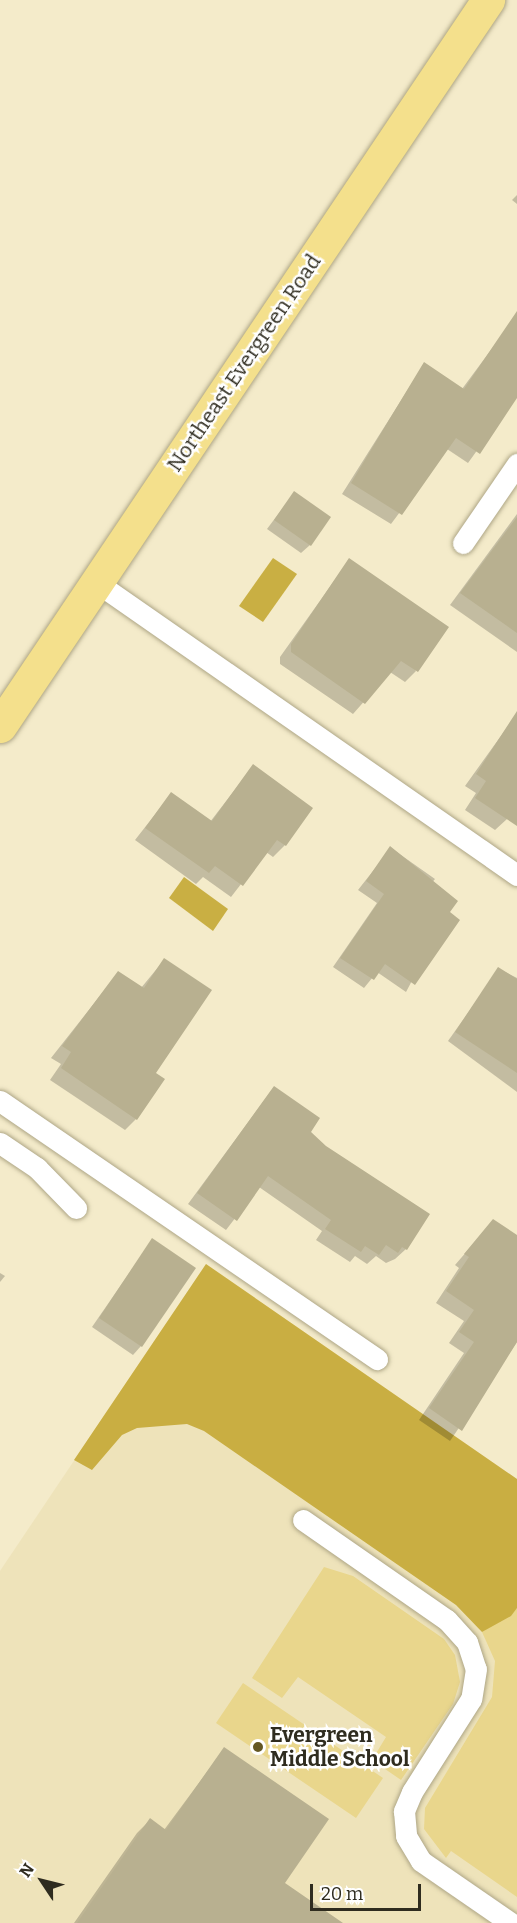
<!DOCTYPE html>
<html>
<head>
<meta charset="utf-8">
<style>
  body { margin:0 }
  #map { position:relative; width:517px; height:1923px; overflow:hidden; background:#f4ebca; font-family:Bitter,serif }
  div>[style] { position:absolute }
  [style*='--x'] { left:calc(var(--x)*1px); top:calc(var(--y)*1px); width:calc(var(--w)*1px); rotate:calc(var(--a)*1deg) }
  .built>* { inset:0; background:#eee3ba }
  .green>* { inset:0; background:#e9d68c }
  .forest>* { inset:0; background:#c9ae42 }
  .water>* { inset:0; background:#c9af43 }
  .shadow>* { inset:0; background:#0003 }
  .building>* { inset:0; background:#b8b090 }
  .roads { filter:drop-shadow(0 0 2px #aea686) drop-shadow(0 0 2px #aea686) }
  .service>* { height:21px; margin:-10.5px; padding:0 10.5px; transform-origin:10.5px; border-radius:10.5px; background:#fff }
  .primary>* { height:33px; margin:-16.5px; padding:0 16.5px; transform-origin:16.5px; border-radius:16.5px; background:#f4e08c }
  .dots>* { width:16px; height:16px; translate:-50% -50%; box-sizing:border-box; border:3px solid #fff; border-radius:50% }
  span { translate:-50% -50%; white-space:nowrap; text-align:center; line-height:1.15; -webkit-text-stroke:5px #fff; paint-order:stroke }
  .street-label { font-size:21px; color:#2f2c1f }
  .poi-label { font-size:21px; color:#2f2c1f; font-weight:700 }
  .left { translate:0 -50%; text-align:left }
  .north { position:absolute; left:12px; top:1851px; width:60px; height:60px; -webkit-text-stroke:4px #fff; paint-order:stroke; rotate:305deg; font-size:16px; font-weight:700; line-height:24px; text-align:center; color:#2f2c1f }
  .north::after { content:''; display:block; margin:auto; width:21px; height:27px; background:#2f2c1f; clip-path:polygon(50% 0,100% 100%,50% 72%,0 100%) }
  .scale { position:absolute; left:310px; top:1884px; width:111px; height:27px; box-sizing:border-box; border:3px solid #2f2c1f; border-top:0; padding-left:8px; font-size:18px; line-height:21px; white-space:nowrap; color:#2f2c1f; -webkit-text-stroke:4px #fff; paint-order:stroke }
</style>
</head>
<body>
<div id="map">
  <div class="built">
    <i style="clip-path:polygon(206px 1264px,517px 1479px,517px 1923px,0 1923px,0 1571px)"></i>
  </div>
  <div class="green">
    <i style="clip-path:polygon(324px 1567px,353px 1576px,444px 1639px,455px 1655px,460px 1682px,453px 1704px,401px 1780px,372px 1760px,386px 1737px,298px 1677px,282px 1698px,252px 1678px)"></i>
    <i style="clip-path:polygon(517px 1608px,517px 1897px,451px 1851px,446px 1858px,424px 1829px,425px 1808px,492px 1697px,495px 1661px,482px 1632px)"></i>
    <i style="clip-path:polygon(243px 1683px,383px 1778px,356px 1818px,216px 1723px)"></i>
  </div>
  <div class="forest">
    <i style="clip-path:polygon(206px 1264px,517px 1479px,517px 1608px,511px 1616px,482px 1632px,456px 1605px,204px 1431px,187px 1424px,137px 1428px,122px 1435px,92px 1470px,74px 1460px)"></i>
  </div>
  <div class="water">
    <i style="clip-path:polygon(273px 558px,297px 574px,263px 622px,239px 606px)"></i>
    <i style="clip-path:polygon(184px 877px,228px 909px,213px 931px,169px 898px)"></i>
  </div>
  <div class="shadow">
    <i style="clip-path:polygon(517px 195px,517px 204px,512px 200px)"></i>
    <i style="clip-path:polygon(502px 335px,517px 345px,517px 395px,468px 463px,447px 449px,391px 524px,342px 494px,424px 364px,462px 389px)"></i>
    <i style="clip-path:polygon(294px 493px,310px 545px,301px 553px,267px 529px)"></i>
    <i style="clip-path:polygon(517px 514px,517px 652px,450px 605px)"></i>
    <i style="clip-path:polygon(349px 560px,416px 671px,405px 682px,390px 672px,353px 714px,280px 664px,280px 657px)"></i>
    <i style="clip-path:polygon(513px 719px,517px 818px,507px 819px,495px 830px,465px 810px,476px 793px,465px 786px)"></i>
    <i style="clip-path:polygon(253px 766px,311px 808px,285px 845px,273px 857px,266px 852px,231px 897px,203px 877px,196px 884px,135px 840px,171px 794px,210px 822px)"></i>
    <i style="clip-path:polygon(391px 848px,435px 879px,431px 884px,448px 913px,406px 992px,377px 972px,364px 988px,333px 967px,377px 903px,358px 890px)"></i>
    <i style="clip-path:polygon(164px 960px,154px 1073px,136px 1119px,125px 1130px,50px 1080px,61px 1064px,51px 1058px,118px 973px,141px 988px)"></i>
    <i style="clip-path:polygon(499px 969px,517px 978px,517px 1092px,448px 1041px)"></i>
    <i style="clip-path:polygon(274px 1087px,406px 1249px,395px 1259px,386px 1263px,376px 1256px,367px 1264px,355px 1256px,350px 1262px,316px 1240px,322px 1231px,259px 1187px,226px 1230px,188px 1204px)"></i>
    <i style="clip-path:polygon(493px 1221px,517px 1237px,517px 1342px,450px 1441px,419px 1420px,464px 1353px,449px 1343px,464px 1321px,436px 1303px,459px 1268px,455px 1265px)"></i>
    <i style="clip-path:polygon(152px 1240px,141px 1346px,133px 1355px,92px 1327px)"></i>
    <i style="clip-path:polygon(0 1273px,5px 1276px,0 1282px)"></i>
    <i style="clip-path:polygon(224px 1749px,283px 1883px,341px 1923px,74px 1923px,137px 1833px,150px 1820px,164px 1830px)"></i>
  </div>
  <div class="building">
    <i style="clip-path:polygon(517px 311px,517px 398px,480px 454px,456px 438px,402px 515px,351px 483px,424px 362px,464px 389px)"></i>
    <i style="clip-path:polygon(294px 491px,331px 517px,311px 546px,274px 520px)"></i>
    <i style="clip-path:polygon(517px 517px,517px 633px,460px 593px)"></i>
    <i style="clip-path:polygon(349px 558px,449px 627px,418px 672px,401px 661px,365px 704px,291px 652px,291px 644px)"></i>
    <i style="clip-path:polygon(517px 711px,517px 826px,475px 798px,486px 781px,476px 774px)"></i>
    <i style="clip-path:polygon(253px 764px,313px 808px,286px 846px,277px 840px,243px 886px,215px 866px,209px 873px,145px 828px,171px 792px,212px 821px)"></i>
    <i style="clip-path:polygon(390px 846px,458px 901px,450px 912px,460px 920px,415px 985px,385px 964px,374px 980px,340px 958px,384px 894px,366px 881px)"></i>
    <i style="clip-path:polygon(164px 958px,212px 990px,156px 1073px,165px 1079px,137px 1120px,61px 1068px,71px 1052px,62px 1046px,118px 971px,144px 988px)"></i>
    <i style="clip-path:polygon(498px 967px,517px 979px,517px 1073px,455px 1032px)"></i>
    <i style="clip-path:polygon(274px 1086px,320px 1118px,311px 1132px,326px 1146px,430px 1214px,407px 1250px,402px 1247px,398px 1253px,386px 1245px,379px 1255px,365px 1246px,361px 1252px,325px 1229px,331px 1220px,268px 1176px,237px 1221px,197px 1193px)"></i>
    <i style="clip-path:polygon(493px 1219px,517px 1235px,517px 1342px,462px 1431px,429px 1408px,474px 1342px,459px 1332px,474px 1310px,446px 1291px,469px 1257px,464px 1254px)"></i>
    <i style="clip-path:polygon(152px 1238px,196px 1268px,142px 1347px,99px 1318px)"></i>
    <i style="clip-path:polygon(224px 1747px,329px 1819px,285px 1883px,343px 1923px,77px 1923px,150px 1818px,166px 1830px)"></i>
  </div>
  <div class="roads">
    <div class="service">
      <i style="--x:463;--y:543;--w:96;--a:-55.6"></i>
      <i style="--x:96;--y:582;--w:513;--a:34.84"></i>
      <i style="--x:0;--y:1101;--w:457;--a:34.4"></i>
      <i style="--x:0;--y:1143;--w:45;--a:34"></i>
      <i style="--x:37;--y:1168;--w:56;--a:45.7"></i>
      <i style="--x:303;--y:1520;--w:175;--a:34.8"></i>
      <i style="--x:447;--y:1620;--w:30;--a:48"></i>
      <i style="--x:467;--y:1642;--w:28;--a:72"></i>
      <i style="--x:476;--y:1669;--w:30;--a:99"></i>
      <i style="--x:471;--y:1699;--w:110;--a:122.4"></i>
      <i style="--x:412;--y:1792;--w:21;--a:113"></i>
      <i style="--x:404;--y:1811;--w:25;--a:85"></i>
      <i style="--x:406;--y:1836;--w:29;--a:59"></i>
      <i style="--x:421;--y:1861;--w:109;--a:34.6"></i>
    </div>
    <div class="primary">
      <i style="--x:0;--y:726;--w:875;--a:-56.09"></i>
    </div>
  </div>
  <div class="dots">
    <i style="left:258px;top:1747px;background:#645723"></i>
  </div>
  <div class="street-label">
    <span style="left:244px;top:363px;rotate:-56deg">Northeast Evergreen Road</span>
  </div>
  <div class="poi-label">
    <span class="left" style="left:270px;top:1747px">Evergreen<br>Middle School</span>
  </div>
  <div class="north">N</div>
  <div class="scale">20 m</div>
</div>
</body>
</html>
